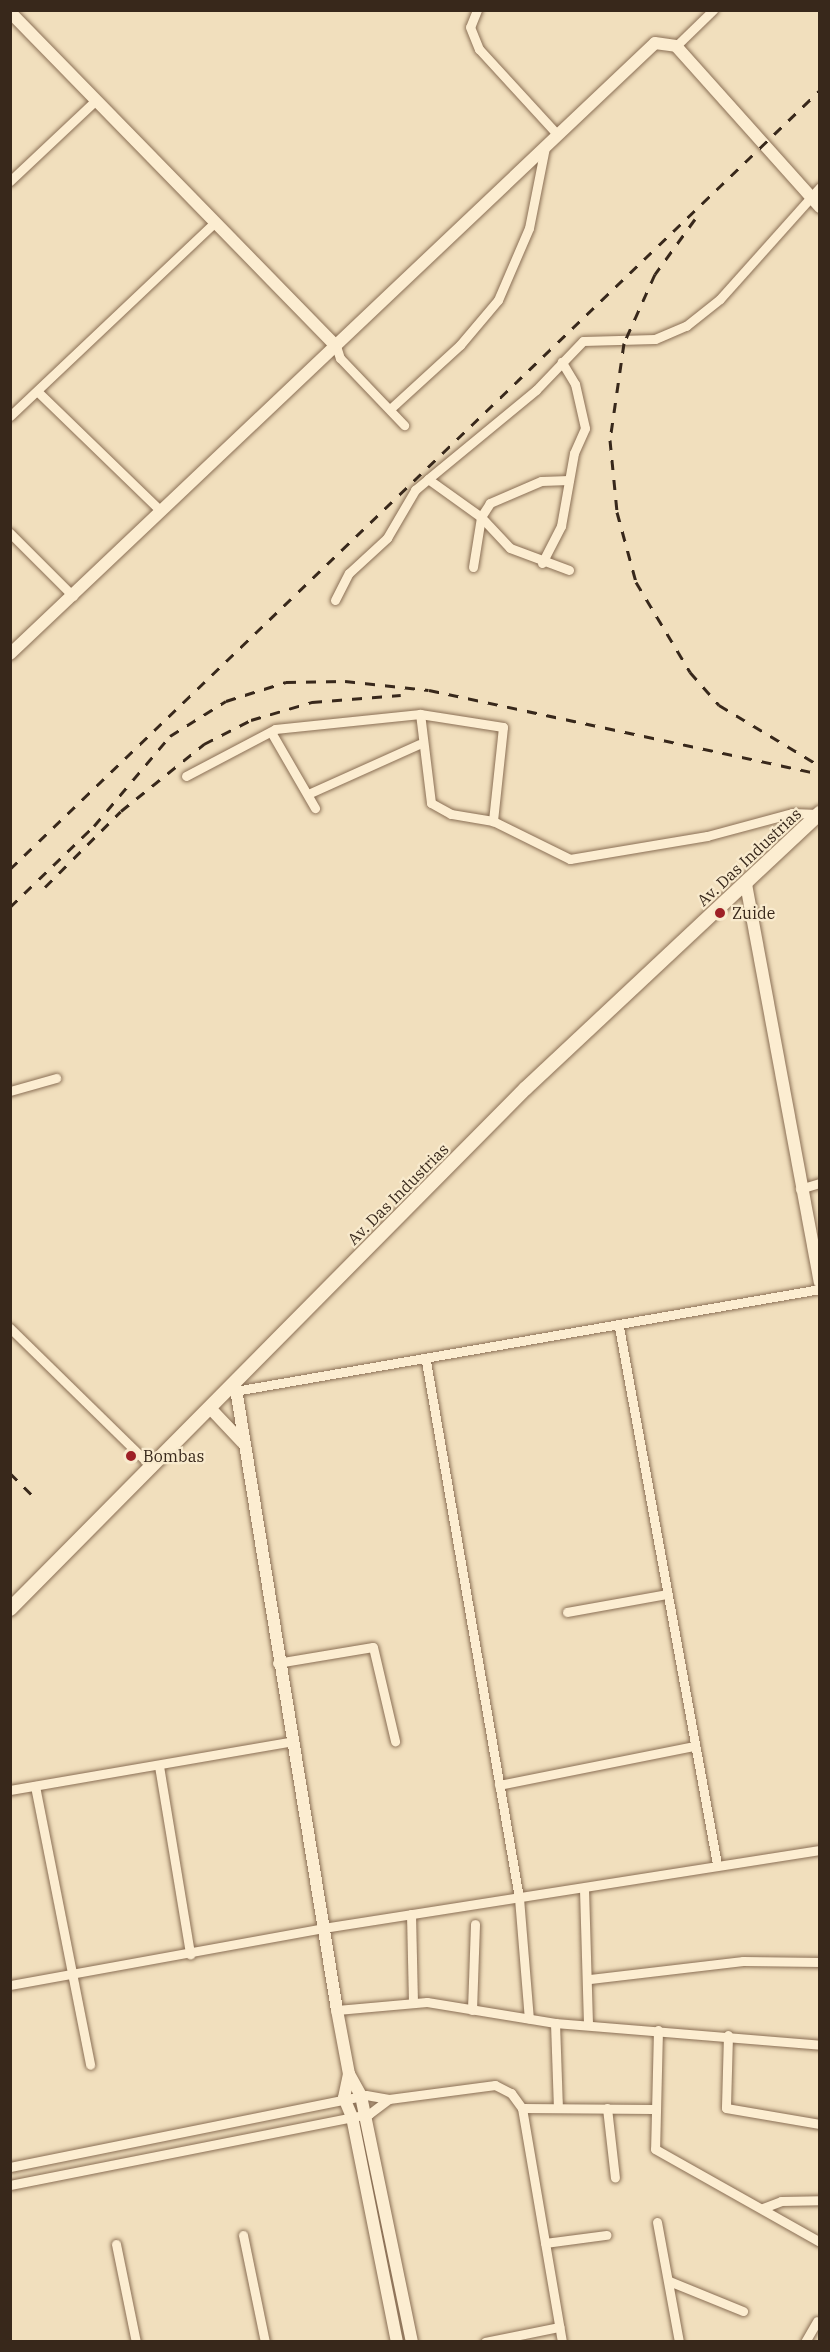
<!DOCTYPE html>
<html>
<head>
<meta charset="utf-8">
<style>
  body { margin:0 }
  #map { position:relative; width:830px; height:2352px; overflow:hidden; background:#f1dfbd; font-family:"IBM Plex Serif",serif }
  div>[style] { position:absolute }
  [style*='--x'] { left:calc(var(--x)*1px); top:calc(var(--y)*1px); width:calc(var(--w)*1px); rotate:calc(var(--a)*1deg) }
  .roads { filter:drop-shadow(0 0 2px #8a6f55) drop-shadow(0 0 2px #8a6f55) }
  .minor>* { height:9px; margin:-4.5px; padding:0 4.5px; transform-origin:4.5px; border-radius:4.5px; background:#fcedd1 }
  .tertiary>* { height:12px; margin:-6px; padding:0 6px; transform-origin:6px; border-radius:6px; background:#fcedd1 }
  .secondary>* { height:14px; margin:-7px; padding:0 7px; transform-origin:7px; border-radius:7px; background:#fcedd1 }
  .rail>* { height:3px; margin-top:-1.5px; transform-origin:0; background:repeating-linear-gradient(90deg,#38281b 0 10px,transparent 0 20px) }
  .dots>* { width:16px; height:16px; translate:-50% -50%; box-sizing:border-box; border:3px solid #f8eacd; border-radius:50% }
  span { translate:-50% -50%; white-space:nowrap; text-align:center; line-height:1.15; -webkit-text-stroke:4.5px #f8eacd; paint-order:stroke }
  .street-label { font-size:16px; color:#38281b }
  .poi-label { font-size:16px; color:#38281b }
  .left { translate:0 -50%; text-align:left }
  .frame { position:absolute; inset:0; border:12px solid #38281b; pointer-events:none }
</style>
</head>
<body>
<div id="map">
  <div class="roads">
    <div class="minor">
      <i style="--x:477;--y:10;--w:18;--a:112"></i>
      <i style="--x:470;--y:27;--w:24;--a:68"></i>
      <i style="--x:479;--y:49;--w:114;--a:47.5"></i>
      <i style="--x:676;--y:46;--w:52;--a:-44.2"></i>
      <i style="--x:10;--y:181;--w:118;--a:-43.3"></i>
      <i style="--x:336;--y:346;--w:13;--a:72"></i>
      <i style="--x:340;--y:358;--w:93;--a:46.3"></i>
      <i style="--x:38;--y:392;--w:171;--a:44.1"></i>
      <i style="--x:390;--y:409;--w:95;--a:-42.4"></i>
      <i style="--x:460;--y:345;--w:59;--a:-49.8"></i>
      <i style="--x:498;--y:300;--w:78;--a:-66.7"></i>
      <i style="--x:529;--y:228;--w:83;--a:-78.8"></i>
      <i style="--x:10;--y:416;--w:282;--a:-43.4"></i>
      <i style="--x:569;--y:480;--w:28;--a:178"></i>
      <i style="--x:541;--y:481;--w:56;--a:156.7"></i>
      <i style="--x:490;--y:503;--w:17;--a:123"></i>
      <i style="--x:481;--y:517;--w:42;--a:46.9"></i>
      <i style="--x:510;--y:548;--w:63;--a:20.4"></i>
      <i style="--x:10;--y:533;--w:89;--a:45"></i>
      <i style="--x:542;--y:563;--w:42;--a:-62.8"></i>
      <i style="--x:561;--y:526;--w:74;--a:-79.9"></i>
      <i style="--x:574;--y:453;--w:27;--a:-66"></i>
      <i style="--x:585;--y:428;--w:45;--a:-102.8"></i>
      <i style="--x:575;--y:384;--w:26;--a:-121"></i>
      <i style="--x:473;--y:567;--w:51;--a:-80.9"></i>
      <i style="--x:481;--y:517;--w:65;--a:-144.4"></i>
      <i style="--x:428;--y:479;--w:140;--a:-39.5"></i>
      <i style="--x:536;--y:390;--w:68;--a:-46.2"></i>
      <i style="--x:583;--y:341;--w:72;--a:-1.6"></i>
      <i style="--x:655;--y:339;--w:34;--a:-23"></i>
      <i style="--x:686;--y:326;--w:43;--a:-38.5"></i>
      <i style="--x:720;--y:299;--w:150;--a:-48.2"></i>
      <i style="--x:335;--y:600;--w:30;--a:-63"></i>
      <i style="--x:349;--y:573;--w:52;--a:-42.6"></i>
      <i style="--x:387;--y:538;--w:56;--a:-59.7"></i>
      <i style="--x:415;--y:490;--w:17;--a:-40"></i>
      <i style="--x:271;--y:732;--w:88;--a:59.9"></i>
      <i style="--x:186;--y:776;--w:101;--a:-27.8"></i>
      <i style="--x:275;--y:729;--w:146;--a:-5.9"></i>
      <i style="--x:308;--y:794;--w:122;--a:-24.2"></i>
      <i style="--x:493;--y:821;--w:43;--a:-170.5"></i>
      <i style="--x:451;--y:814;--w:23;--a:-151"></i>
      <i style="--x:431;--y:803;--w:90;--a:-97"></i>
      <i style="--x:420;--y:714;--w:84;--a:8.9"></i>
      <i style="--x:503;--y:727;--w:95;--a:96.1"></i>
      <i style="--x:493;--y:821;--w:86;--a:26.3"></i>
      <i style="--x:570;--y:859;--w:139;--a:-9.5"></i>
      <i style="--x:707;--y:836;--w:88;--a:-15.1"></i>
      <i style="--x:792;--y:813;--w:26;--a:2"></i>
      <i style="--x:10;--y:1091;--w:48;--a:-15.8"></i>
      <i style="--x:800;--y:1189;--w:21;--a:-17"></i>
      <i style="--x:619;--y:1327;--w:546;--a:79.66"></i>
      <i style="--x:10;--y:1328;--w:199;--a:44.4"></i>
      <i style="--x:426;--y:1361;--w:545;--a:80.17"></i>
      <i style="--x:519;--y:1898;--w:121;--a:85.3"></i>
      <i style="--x:235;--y:1391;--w:594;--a:-9.89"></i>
      <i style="--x:567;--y:1612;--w:102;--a:-10.2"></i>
      <i style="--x:277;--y:1663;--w:97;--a:-9.5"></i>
      <i style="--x:373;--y:1647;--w:97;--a:76.8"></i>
      <i style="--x:159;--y:1766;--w:191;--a:80.6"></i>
      <i style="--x:499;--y:1785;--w:200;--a:-11.3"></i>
      <i style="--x:35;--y:1786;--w:284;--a:78.8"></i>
      <i style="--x:10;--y:1790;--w:283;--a:-9.8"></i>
      <i style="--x:584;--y:1889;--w:135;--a:88.3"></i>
      <i style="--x:411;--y:1914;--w:88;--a:88.7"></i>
      <i style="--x:590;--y:1979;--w:154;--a:-6.7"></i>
      <i style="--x:743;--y:1961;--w:77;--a:0.7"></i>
      <i style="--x:10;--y:1985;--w:318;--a:-10.3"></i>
      <i style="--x:323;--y:1928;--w:503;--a:-8.92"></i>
      <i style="--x:337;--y:2010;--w:90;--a:-5.1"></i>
      <i style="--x:427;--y:2002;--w:130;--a:9.3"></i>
      <i style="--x:555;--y:2023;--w:266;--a:4.7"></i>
      <i style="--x:472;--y:2010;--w:86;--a:-88"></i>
      <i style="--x:555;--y:2023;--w:85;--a:88"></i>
      <i style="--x:658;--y:2030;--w:119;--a:91.4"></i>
      <i style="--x:655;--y:2149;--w:189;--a:29.4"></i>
      <i style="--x:728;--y:2035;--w:73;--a:91.6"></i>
      <i style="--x:726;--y:2108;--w:95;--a:9.7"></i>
      <i style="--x:522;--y:2108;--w:131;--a:0.4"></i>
      <i style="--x:607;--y:2108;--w:70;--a:83.5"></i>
      <i style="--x:10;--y:2167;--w:363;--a:-11.4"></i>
      <i style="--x:366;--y:2095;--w:23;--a:10"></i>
      <i style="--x:389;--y:2099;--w:107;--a:-7.5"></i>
      <i style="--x:495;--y:2085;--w:18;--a:27"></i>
      <i style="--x:511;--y:2093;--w:19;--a:54"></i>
      <i style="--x:522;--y:2108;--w:237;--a:80.3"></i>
      <i style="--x:10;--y:2185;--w:366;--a:-11.2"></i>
      <i style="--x:369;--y:2114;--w:25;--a:-37"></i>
      <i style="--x:763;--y:2208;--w:19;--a:-21"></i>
      <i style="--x:781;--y:2201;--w:39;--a:-1"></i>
      <i style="--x:657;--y:2222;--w:122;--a:79.6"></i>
      <i style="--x:243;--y:2235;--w:109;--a:78.4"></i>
      <i style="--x:545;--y:2243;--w:62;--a:-7.5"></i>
      <i style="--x:116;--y:2244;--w:100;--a:78.5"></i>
      <i style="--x:669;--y:2281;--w:80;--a:22.1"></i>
      <i style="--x:485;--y:2342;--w:76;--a:-11.5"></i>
      <i style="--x:805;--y:2342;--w:24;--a:-60"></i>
    </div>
    <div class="tertiary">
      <i style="--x:10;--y:12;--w:467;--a:45.7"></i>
      <i style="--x:10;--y:654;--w:888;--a:-43.45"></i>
      <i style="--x:655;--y:43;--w:21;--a:8"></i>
      <i style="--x:676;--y:46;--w:216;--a:48.2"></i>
      <i style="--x:746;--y:884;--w:405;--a:79.5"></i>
      <i style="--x:235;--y:1383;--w:635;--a:80.76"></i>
      <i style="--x:337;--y:2010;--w:65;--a:79.4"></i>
      <i style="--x:349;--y:2074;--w:25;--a:61"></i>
      <i style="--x:361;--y:2096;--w:251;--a:78.3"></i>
      <i style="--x:210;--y:1408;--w:47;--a:46.7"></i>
      <i style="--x:349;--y:2074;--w:25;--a:102"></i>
      <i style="--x:344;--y:2098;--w:21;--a:67"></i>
      <i style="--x:352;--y:2117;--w:229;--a:78.7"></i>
    </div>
    <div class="secondary">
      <i style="--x:10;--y:1609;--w:733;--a:-45.28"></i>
      <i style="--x:526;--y:1088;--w:403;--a:-43.1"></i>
    </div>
  </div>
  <div class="rail">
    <i style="--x:695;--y:219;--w:68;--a:126"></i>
    <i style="--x:655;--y:274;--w:76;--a:114.2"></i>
    <i style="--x:624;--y:343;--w:98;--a:98.2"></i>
    <i style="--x:610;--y:440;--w:72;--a:84.4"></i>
    <i style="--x:617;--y:512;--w:73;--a:74.8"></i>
    <i style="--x:636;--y:582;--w:105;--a:59"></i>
    <i style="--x:690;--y:672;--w:44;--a:48.7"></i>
    <i style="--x:719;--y:705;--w:118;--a:31.1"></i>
    <i style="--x:10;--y:869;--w:1124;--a:-43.88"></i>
    <i style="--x:45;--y:887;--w:107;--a:-45"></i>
    <i style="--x:121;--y:811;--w:107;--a:-38.9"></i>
    <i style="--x:204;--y:744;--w:53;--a:-27.1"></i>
    <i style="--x:251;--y:720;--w:64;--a:-16.4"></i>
    <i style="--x:312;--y:702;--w:89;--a:-4.5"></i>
    <i style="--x:10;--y:907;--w:117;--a:-44"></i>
    <i style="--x:94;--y:826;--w:118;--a:-49.8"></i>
    <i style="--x:170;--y:736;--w:66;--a:-32"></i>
    <i style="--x:226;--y:701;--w:63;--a:-17.6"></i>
    <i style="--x:286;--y:682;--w:59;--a:-1"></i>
    <i style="--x:345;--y:681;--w:84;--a:6.1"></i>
    <i style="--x:429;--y:690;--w:400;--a:12.1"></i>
    <i style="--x:10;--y:1473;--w:34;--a:45"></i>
  </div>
  <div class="dots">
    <i style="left:720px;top:913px;background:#9e2026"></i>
    <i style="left:131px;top:1456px;background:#9e2026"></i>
  </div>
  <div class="street-label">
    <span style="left:749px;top:857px;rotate:-43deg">Av. Das Industrias</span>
    <span style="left:398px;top:1194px;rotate:-45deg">Av. Das Industrias</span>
  </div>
  <div class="poi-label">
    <span class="left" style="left:732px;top:913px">Zuide</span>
    <span class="left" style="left:143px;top:1456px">Bombas</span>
  </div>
  <div class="frame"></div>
</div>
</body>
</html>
